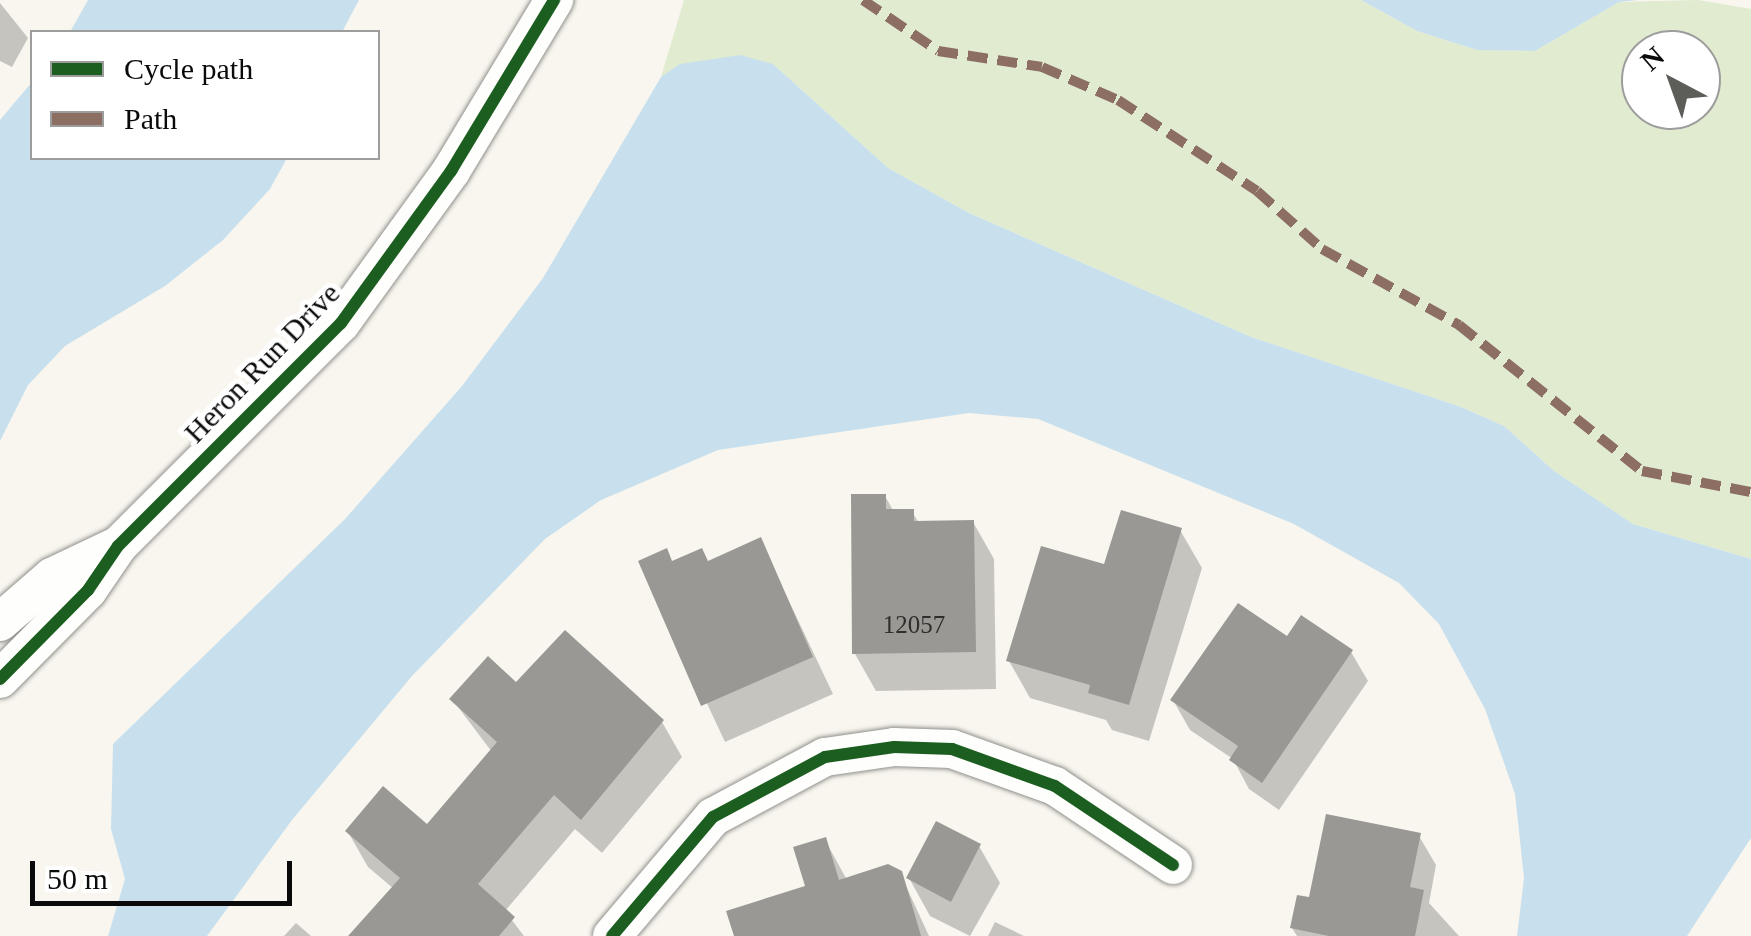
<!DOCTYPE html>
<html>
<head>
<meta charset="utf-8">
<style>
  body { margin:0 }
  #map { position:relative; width:1751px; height:936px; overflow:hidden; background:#f8f6ee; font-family:"Times New Roman",serif }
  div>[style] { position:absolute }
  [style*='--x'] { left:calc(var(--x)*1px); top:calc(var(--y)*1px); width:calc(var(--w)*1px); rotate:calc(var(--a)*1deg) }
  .green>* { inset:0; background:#e0ebd0 }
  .water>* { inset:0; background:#c8e0ee }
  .shadow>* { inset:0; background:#0003 }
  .building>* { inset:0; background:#9a9894 }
  .roads { filter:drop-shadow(0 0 2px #91908d) drop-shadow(0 0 2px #91908d) }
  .minor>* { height:38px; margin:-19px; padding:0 19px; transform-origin:19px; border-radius:19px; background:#fefefc }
  .quiet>* { height:10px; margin-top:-5px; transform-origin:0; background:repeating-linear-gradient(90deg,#8d6e63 0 20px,transparent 0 30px) }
  .cycleway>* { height:12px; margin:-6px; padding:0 6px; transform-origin:6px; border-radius:6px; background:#1b5e20 }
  span { translate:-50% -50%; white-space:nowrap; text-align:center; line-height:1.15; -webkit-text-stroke:10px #fff; paint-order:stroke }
  .number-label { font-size:25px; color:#2e2e2c }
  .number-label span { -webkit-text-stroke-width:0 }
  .street-label { font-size:30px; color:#0a0a0a }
  .legend { position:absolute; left:30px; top:30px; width:350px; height:130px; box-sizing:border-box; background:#fff; border:2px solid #9d9d9d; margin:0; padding:12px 18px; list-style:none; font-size:30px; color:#0a0a0a }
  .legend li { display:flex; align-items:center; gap:20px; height:50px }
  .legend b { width:50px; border:2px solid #9d9d9d }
  .north { position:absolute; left:1621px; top:30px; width:100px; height:100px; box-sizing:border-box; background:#fff; border:2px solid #9d9d9d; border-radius:50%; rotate:319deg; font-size:28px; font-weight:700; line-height:40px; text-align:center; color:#0a0a0a }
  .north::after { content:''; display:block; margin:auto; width:35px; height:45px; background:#5d5d5a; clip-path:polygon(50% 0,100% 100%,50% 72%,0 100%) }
  .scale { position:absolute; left:30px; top:861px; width:262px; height:45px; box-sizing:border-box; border:5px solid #0a0a0a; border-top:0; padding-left:12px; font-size:30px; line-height:35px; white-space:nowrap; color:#0a0a0a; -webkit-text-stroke:8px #fff; paint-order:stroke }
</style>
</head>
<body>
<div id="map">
  <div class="green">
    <i style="clip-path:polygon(evenodd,684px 0,1361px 0,1417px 31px,1477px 50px,1535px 51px,1619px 2px,1698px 0,1751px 9px,1751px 559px,1633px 524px,1554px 471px,1504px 426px,1461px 407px,1251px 337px,969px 213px,888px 168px,773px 64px,661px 77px,684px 0,1641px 50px,1701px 50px,1701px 110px,1641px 110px,1641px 50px)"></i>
  </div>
  <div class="water">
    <i style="clip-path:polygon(88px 0,359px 0,342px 32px,70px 32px)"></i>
    <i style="clip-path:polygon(1361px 0,1638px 0,1619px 2px,1535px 51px,1477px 50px,1417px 31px)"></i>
    <i style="clip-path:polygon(740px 55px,773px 64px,888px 168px,969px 213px,1251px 337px,1461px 407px,1504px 426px,1554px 471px,1633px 524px,1751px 559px,1751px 838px,1687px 936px,1517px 936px,1524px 878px,1515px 794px,1485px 709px,1439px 624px,1399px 583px,1294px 524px,1038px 419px,969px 413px,718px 450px,601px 500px,545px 539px,412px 676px,292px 820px,207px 936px,108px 936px,125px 879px,111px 829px,113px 744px,345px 519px,462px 386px,543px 278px,661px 77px,680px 64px)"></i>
    <i style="clip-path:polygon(32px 82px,32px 158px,287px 158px,270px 189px,223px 240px,165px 286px,65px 346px,28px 385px,0 441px,0 120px)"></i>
  </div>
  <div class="shadow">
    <i style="clip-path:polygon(0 3px,28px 38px,12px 67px,0 61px)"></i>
    <i style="clip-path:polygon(885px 496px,894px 512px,912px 512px,919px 523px,973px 522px,994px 559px,996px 689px,876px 691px,855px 654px)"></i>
    <i style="clip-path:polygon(1180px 530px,1202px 568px,1149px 741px,1112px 730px,1106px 720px,1030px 698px,1009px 661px)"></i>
    <i style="clip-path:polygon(760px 540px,833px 694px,725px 742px,641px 562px,708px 563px)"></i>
    <i style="clip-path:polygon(1287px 640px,1351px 652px,1368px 681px,1279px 810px,1249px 789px,1233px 759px,1190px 730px,1173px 700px)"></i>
    <i style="clip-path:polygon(516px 686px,662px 722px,682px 757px,602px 853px,575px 829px,505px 911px,524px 936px,351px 936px,394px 889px,368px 867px,348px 832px,428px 828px,492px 752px,452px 699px)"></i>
    <i style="clip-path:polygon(1419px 836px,1436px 865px,1429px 903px,1459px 936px,1297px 936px,1292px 928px,1311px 900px)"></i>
    <i style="clip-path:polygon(825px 840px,847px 880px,900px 873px,929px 936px,737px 936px,808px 888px)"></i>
    <i style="clip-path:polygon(979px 846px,1000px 883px,970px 936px,930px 916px,909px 878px)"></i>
    <i style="clip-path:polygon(995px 922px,1024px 936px,988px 936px)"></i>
    <i style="clip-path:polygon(296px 923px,311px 936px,284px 936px)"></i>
  </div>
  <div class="building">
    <i style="clip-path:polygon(851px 494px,886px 494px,886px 509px,914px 509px,914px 521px,974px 520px,976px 652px,852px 654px)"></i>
    <i style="clip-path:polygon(1121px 510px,1182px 528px,1129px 705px,1088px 693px,1090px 685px,1006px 661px,1041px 546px,1104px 564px)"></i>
    <i style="clip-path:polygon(761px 537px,813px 657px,701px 706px,638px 561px,667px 548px,672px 561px,702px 548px,708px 561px)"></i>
    <i style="clip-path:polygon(1238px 603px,1287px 636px,1301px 615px,1353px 650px,1262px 783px,1229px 760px,1238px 746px,1170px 700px)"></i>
    <i style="clip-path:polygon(565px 630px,664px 720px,581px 820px,554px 795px,478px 884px,515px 917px,499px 936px,348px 936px,400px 878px,345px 831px,383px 786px,427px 824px,497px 742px,449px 699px,488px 656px,516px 682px)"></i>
    <i style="clip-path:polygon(1326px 814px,1421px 833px,1410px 887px,1424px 890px,1415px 936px,1329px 936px,1290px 928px,1297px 895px,1309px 897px)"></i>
    <i style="clip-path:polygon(936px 821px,981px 844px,951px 902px,906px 878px)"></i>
    <i style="clip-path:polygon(826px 837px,839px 880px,888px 864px,902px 871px,921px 936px,734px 936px,726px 911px,805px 886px,793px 847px)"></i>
  </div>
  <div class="roads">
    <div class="minor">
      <i style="--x:0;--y:622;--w:69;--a:-40.9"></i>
      <i style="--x:52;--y:577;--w:70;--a:-25.5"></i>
      <i style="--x:0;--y:679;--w:125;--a:-45.3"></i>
      <i style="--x:88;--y:590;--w:53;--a:-55.7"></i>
      <i style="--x:118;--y:546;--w:315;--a:-45"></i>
      <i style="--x:341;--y:323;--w:188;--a:-54.1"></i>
      <i style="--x:451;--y:171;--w:200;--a:-58.9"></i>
      <i style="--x:612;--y:936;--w:156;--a:-49.7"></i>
      <i style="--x:713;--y:817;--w:127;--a:-28.2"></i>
      <i style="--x:825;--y:757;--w:70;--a:-8.2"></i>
      <i style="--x:894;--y:747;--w:58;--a:2"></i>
      <i style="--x:952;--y:749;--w:109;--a:19.8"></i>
      <i style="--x:1055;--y:786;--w:142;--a:33.8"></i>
    </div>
  </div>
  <div class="quiet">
    <i style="--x:863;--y:0;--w:91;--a:34.2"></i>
    <i style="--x:938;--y:51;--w:105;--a:8.7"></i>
    <i style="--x:1042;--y:67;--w:83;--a:23.5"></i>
    <i style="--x:1118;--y:100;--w:166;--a:33.2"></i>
    <i style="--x:1257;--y:191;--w:87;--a:41.7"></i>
    <i style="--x:1322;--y:249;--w:157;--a:29"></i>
    <i style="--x:1459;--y:325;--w:234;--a:38.6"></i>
    <i style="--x:1642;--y:471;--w:111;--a:10.9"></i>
  </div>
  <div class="cycleway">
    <i style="--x:0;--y:679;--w:125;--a:-45.3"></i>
    <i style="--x:88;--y:590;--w:53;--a:-55.7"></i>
    <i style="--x:118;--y:546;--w:315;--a:-45"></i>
    <i style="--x:341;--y:323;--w:188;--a:-54.1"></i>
    <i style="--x:451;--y:171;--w:200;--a:-58.9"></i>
    <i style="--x:612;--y:936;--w:156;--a:-49.7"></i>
    <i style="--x:713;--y:817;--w:127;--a:-28.2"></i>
    <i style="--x:825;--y:757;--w:70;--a:-8.2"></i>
    <i style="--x:894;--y:747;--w:58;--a:2"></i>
    <i style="--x:952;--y:749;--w:109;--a:19.8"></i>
    <i style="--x:1055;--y:786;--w:142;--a:33.8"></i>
  </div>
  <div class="number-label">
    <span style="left:914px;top:625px">12057</span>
  </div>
  <div class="street-label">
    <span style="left:262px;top:363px;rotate:-46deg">Heron Run Drive</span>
  </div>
  <ul class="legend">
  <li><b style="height:12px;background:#1b5e20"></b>Cycle path</li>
  <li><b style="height:12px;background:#8d6e63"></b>Path</li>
  </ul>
  <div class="north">N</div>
  <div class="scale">50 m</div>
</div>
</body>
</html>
